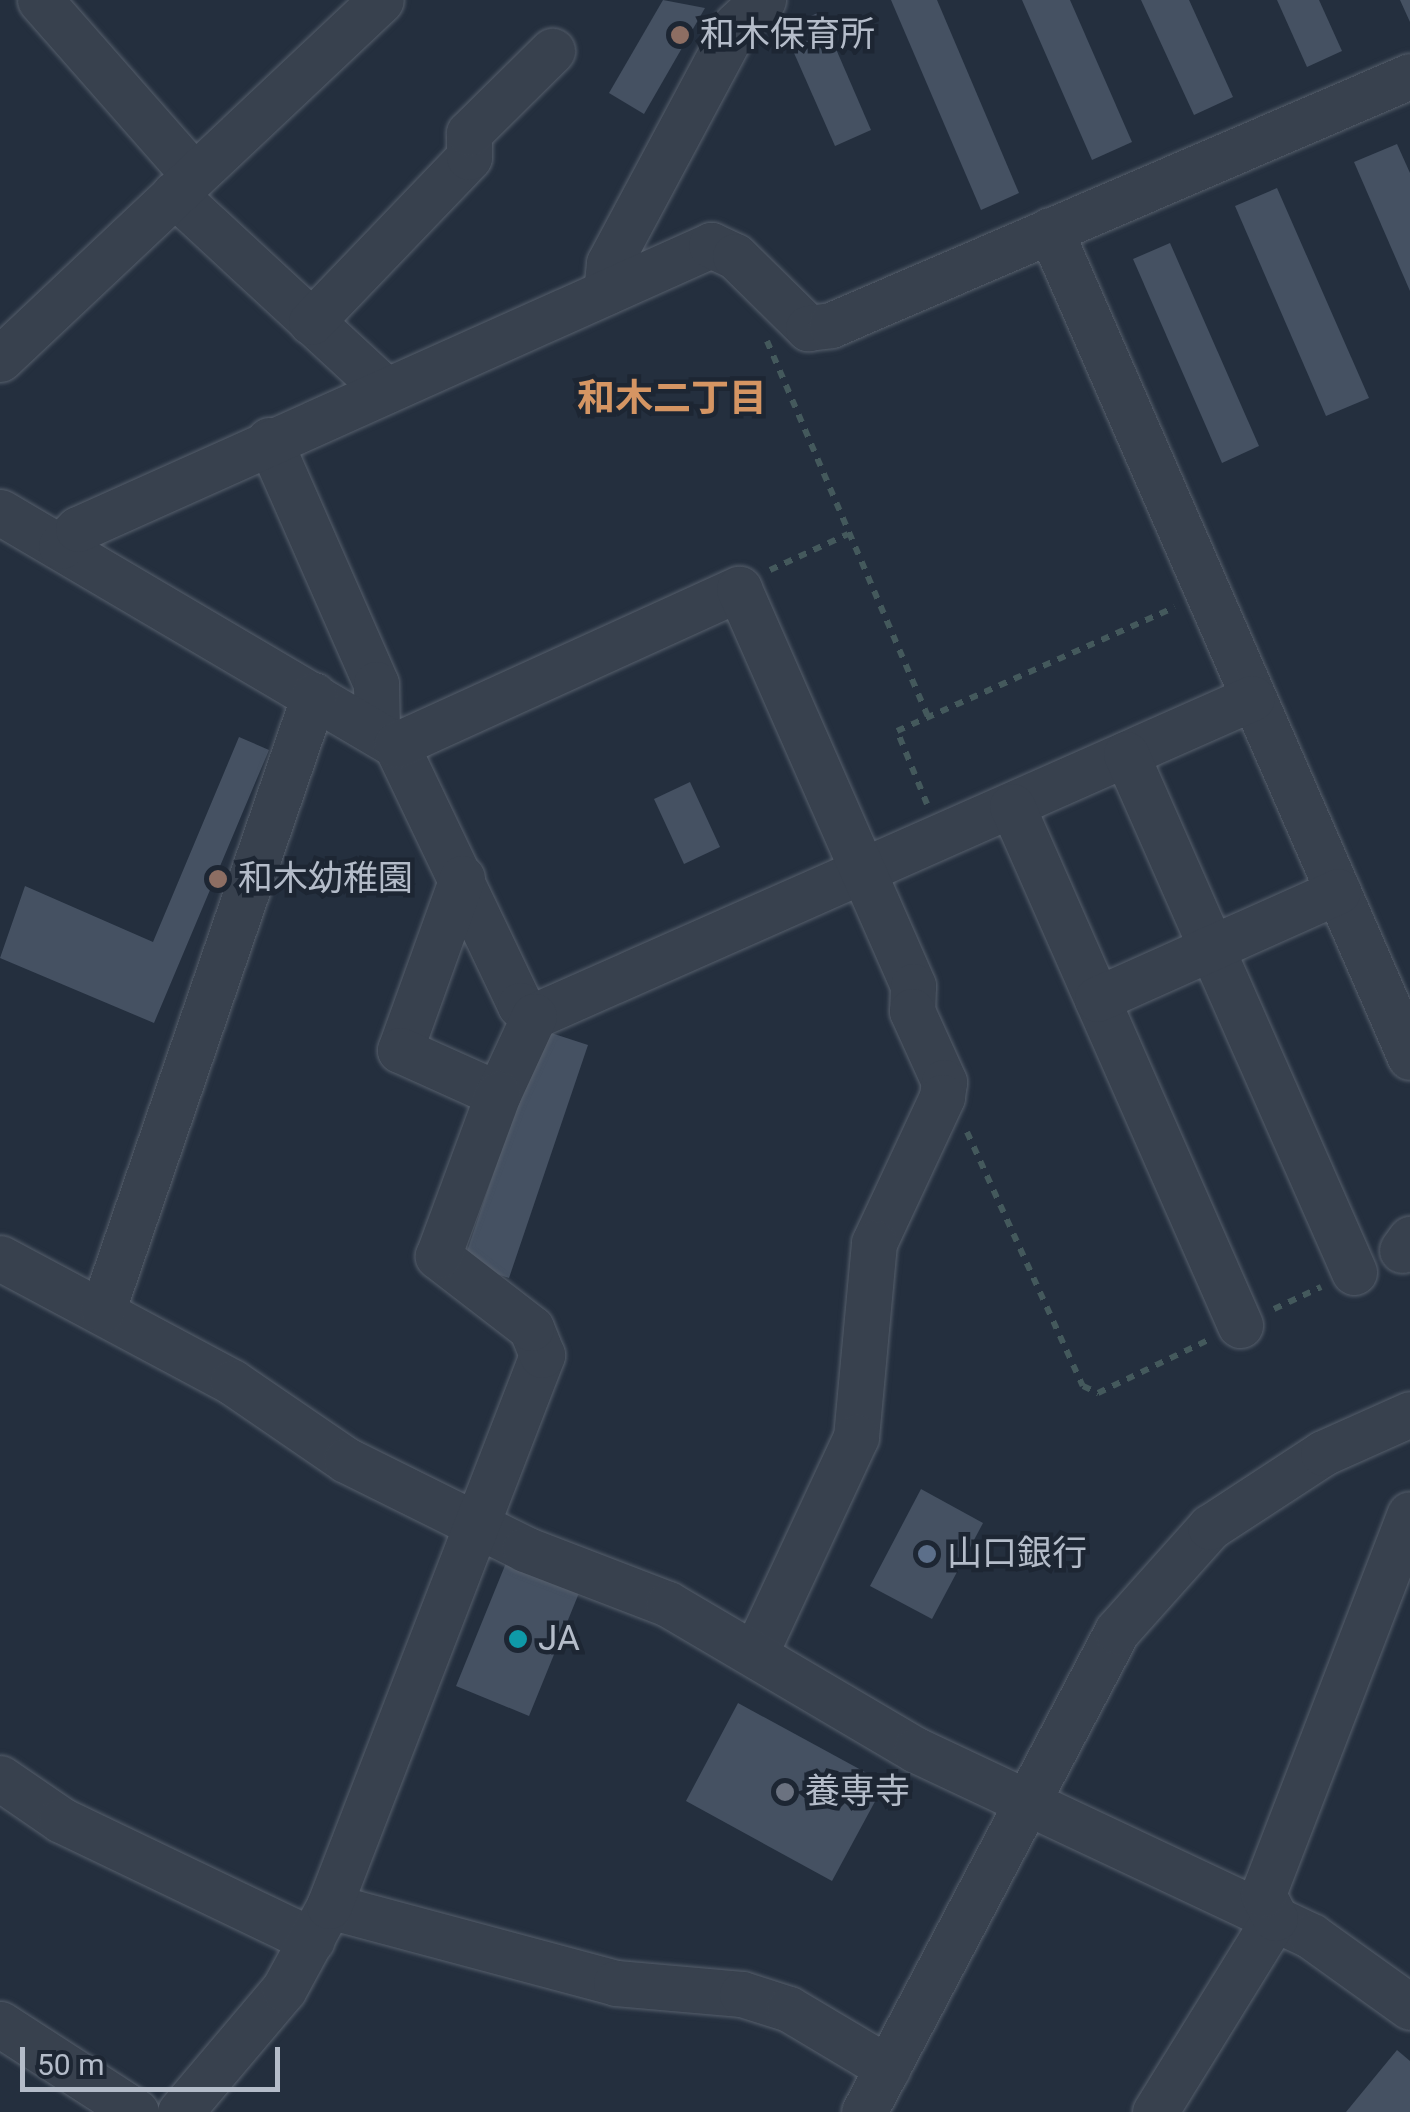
<!DOCTYPE html>
<html>
<head>
<meta charset="utf-8">
<style>
  body { margin:0 }
  #map { position:relative; width:1410px; height:2112px; overflow:hidden; background:#242f3e; font-family:Roboto,"Noto Sans JP",sans-serif }
  div>[style] { position:absolute }
  [style*='--x'] { left:calc(var(--x)*1px); top:calc(var(--y)*1px); width:calc(var(--w)*1px); rotate:calc(var(--a)*1deg) }
  .building>* { inset:0; background:#455162 }
  .path>* { height:6px; margin-top:-3px; transform-origin:0; background:repeating-linear-gradient(90deg,#44595c 0 8px,transparent 0 16px) }
  .roads { filter:drop-shadow(0 0 2px #565f6c) drop-shadow(0 0 2px #565f6c) }
  .minor>* { height:45px; margin:-22.5px; padding:0 22.5px; transform-origin:22.5px; border-radius:22.5px; background:#38414e }
  .dots>* { width:28px; height:28px; translate:-50% -50%; box-sizing:border-box; border:5px solid #1d2633; border-radius:50% }
  span { translate:-50% -50%; white-space:nowrap; text-align:center; line-height:1.15; -webkit-text-stroke:9px #1d2633; paint-order:stroke }
  .poi-label { font-size:35px; color:#b4bcc9 }
  .left { translate:0 -50%; text-align:left }
  .neighbourhood-label { font-size:38px; color:#d59563; font-weight:700 }
  .scale { position:absolute; left:20px; top:2047px; width:260px; height:45px; box-sizing:border-box; border:5px solid #b4bcc9; border-top:0; padding-left:12px; font-size:30px; line-height:35px; white-space:nowrap; color:#b4bcc9; -webkit-text-stroke:8px #1d2633; paint-order:stroke }
</style>
</head>
<body>
<div id="map">
  <div class="building">
    <i style="clip-path:polygon(663px 0,705px 8px,644px 114px,609px 93px)"></i>
    <i style="clip-path:polygon(891px 0,937px 0,1019px 193px,981px 210px)"></i>
    <i style="clip-path:polygon(1022px 0,1070px 0,1132px 142px,1092px 160px)"></i>
    <i style="clip-path:polygon(1141px 0,1189px 0,1233px 97px,1194px 115px)"></i>
    <i style="clip-path:polygon(1277px 0,1319px 0,1342px 51px,1307px 67px)"></i>
    <i style="clip-path:polygon(1400px 0,1410px 0,1410px 22px)"></i>
    <i style="clip-path:polygon(820px 12px,871px 130px,835px 146px,783px 28px)"></i>
    <i style="clip-path:polygon(1397px 144px,1410px 173px,1410px 291px,1354px 162px)"></i>
    <i style="clip-path:polygon(1277px 188px,1369px 398px,1326px 416px,1235px 206px)"></i>
    <i style="clip-path:polygon(1170px 243px,1259px 446px,1222px 463px,1133px 259px)"></i>
    <i style="clip-path:polygon(239px 737px,269px 750px,154px 1023px,0 958px,25px 886px,153px 942px)"></i>
    <i style="clip-path:polygon(690px 782px,720px 847px,684px 864px,654px 799px)"></i>
    <i style="clip-path:polygon(542px 1030px,588px 1045px,509px 1278px,463px 1263px)"></i>
    <i style="clip-path:polygon(921px 1489px,983px 1523px,932px 1619px,870px 1586px)"></i>
    <i style="clip-path:polygon(506px 1563px,579px 1593px,529px 1716px,456px 1686px)"></i>
    <i style="clip-path:polygon(738px 1703px,885px 1783px,832px 1881px,686px 1801px)"></i>
    <i style="clip-path:polygon(1397px 2050px,1410px 2061px,1410px 2112px,1346px 2112px)"></i>
  </div>
  <div class="path">
    <i style="--x:767;--y:341;--w:408;--a:66.8"></i>
    <i style="--x:770;--y:570;--w:86;--a:-24.8"></i>
    <i style="--x:927;--y:804;--w:79;--a:-112.3"></i>
    <i style="--x:897;--y:731;--w:304;--a:-24"></i>
    <i style="--x:967;--y:1132;--w:279;--a:65.5"></i>
    <i style="--x:1083;--y:1386;--w:17;--a:25"></i>
    <i style="--x:1098;--y:1393;--w:122;--a:-25.7"></i>
    <i style="--x:1274;--y:1309;--w:52;--a:-25.1"></i>
  </div>
  <div class="roads">
    <div class="minor">
      <i style="--x:40;--y:0;--w:233;--a:48.7"></i>
      <i style="--x:174;--y:194;--w:289;--a:42.8"></i>
      <i style="--x:1050;--y:230;--w:902;--a:66.48"></i>
      <i style="--x:606;--y:292;--w:29;--a:-84"></i>
      <i style="--x:609;--y:263;--w:270;--a:-61.9"></i>
      <i style="--x:736;--y:25;--w:37;--a:-43"></i>
      <i style="--x:311;--y:322;--w:228;--a:-46.2"></i>
      <i style="--x:469;--y:157;--w:24;--a:-90"></i>
      <i style="--x:469;--y:133;--w:117;--a:-44.7"></i>
      <i style="--x:0;--y:359;--w:523;--a:-43.3"></i>
      <i style="--x:269;--y:440;--w:266;--a:66.3"></i>
      <i style="--x:376;--y:684;--w:47;--a:88.8"></i>
      <i style="--x:0;--y:512;--w:459;--a:30.5"></i>
      <i style="--x:396;--y:745;--w:288;--a:64.5"></i>
      <i style="--x:520;--y:1005;--w:18;--a:38"></i>
      <i style="--x:534;--y:1016;--w:785;--a:-23.89"></i>
      <i style="--x:61;--y:546;--w:24;--a:-45"></i>
      <i style="--x:78;--y:529;--w:694;--a:-24.16"></i>
      <i style="--x:711;--y:245;--w:26;--a:25"></i>
      <i style="--x:735;--y:256;--w:103;--a:44.6"></i>
      <i style="--x:808;--y:328;--w:23;--a:-7"></i>
      <i style="--x:831;--y:325;--w:630;--a:-23.27"></i>
      <i style="--x:396;--y:745;--w:377;--a:-24.5"></i>
      <i style="--x:739;--y:589;--w:433;--a:66.3"></i>
      <i style="--x:913;--y:986;--w:25;--a:92"></i>
      <i style="--x:912;--y:1011;--w:78;--a:65.7"></i>
      <i style="--x:944;--y:1082;--w:15;--a:98"></i>
      <i style="--x:942;--y:1097;--w:161;--a:115"></i>
      <i style="--x:874;--y:1243;--w:195;--a:95.3"></i>
      <i style="--x:856;--y:1437;--w:239;--a:115"></i>
      <i style="--x:1126;--y:754;--w:566;--a:66.24"></i>
      <i style="--x:1012;--y:806;--w:567;--a:66.28"></i>
      <i style="--x:462;--y:878;--w:183;--a:109.8"></i>
      <i style="--x:400;--y:1050;--w:107;--a:24.2"></i>
      <i style="--x:498;--y:1094;--w:86;--a:-65.2"></i>
      <i style="--x:1097;--y:999;--w:264;--a:-24.1"></i>
      <i style="--x:1402;--y:1250;--w:14;--a:-54"></i>
      <i style="--x:0;--y:1258;--w:263;--a:28.1"></i>
      <i style="--x:232;--y:1382;--w:138;--a:34.4"></i>
      <i style="--x:346;--y:1460;--w:200;--a:26.4"></i>
      <i style="--x:525;--y:1549;--w:153;--a:21"></i>
      <i style="--x:668;--y:1604;--w:288;--a:30.5"></i>
      <i style="--x:916;--y:1750;--w:437;--a:25.2"></i>
      <i style="--x:1311;--y:1936;--w:122;--a:35.6"></i>
      <i style="--x:103;--y:1309;--w:649;--a:-71.03"></i>
      <i style="--x:0;--y:1778;--w:74;--a:34.5"></i>
      <i style="--x:61;--y:1820;--w:278;--a:25.6"></i>
      <i style="--x:329;--y:1906;--w:297;--a:15"></i>
      <i style="--x:616;--y:1983;--w:126;--a:5"></i>
      <i style="--x:742;--y:1994;--w:49;--a:17.7"></i>
      <i style="--x:789;--y:2009;--w:115;--a:30.8"></i>
      <i style="--x:0;--y:2024;--w:162;--a:32.9"></i>
      <i style="--x:180;--y:2112;--w:161;--a:-49.8"></i>
      <i style="--x:284;--y:1989;--w:94;--a:-61.5"></i>
      <i style="--x:329;--y:1906;--w:591;--a:-68.86"></i>
      <i style="--x:542;--y:1355;--w:29;--a:-112"></i>
      <i style="--x:531;--y:1328;--w:118;--a:-142.3"></i>
      <i style="--x:438;--y:1256;--w:173;--a:-69.7"></i>
      <i style="--x:864;--y:2112;--w:543;--a:-62.26"></i>
      <i style="--x:1117;--y:1631;--w:140;--a:-48.2"></i>
      <i style="--x:1210;--y:1527;--w:135;--a:-33.2"></i>
      <i style="--x:1323;--y:1453;--w:95;--a:-24.1"></i>
      <i style="--x:1155;--y:2112;--w:228;--a:-58.3"></i>
      <i style="--x:1275;--y:1918;--w:27;--a:-117"></i>
      <i style="--x:1263;--y:1894;--w:407;--a:-68.9"></i>
    </div>
  </div>
  <div class="dots">
    <i style="left:680px;top:35px;background:#8d6e63"></i>
    <i style="left:218px;top:879px;background:#8d6e63"></i>
    <i style="left:927px;top:1554px;background:#5c6f8a"></i>
    <i style="left:518px;top:1639px;background:#0f9aa8"></i>
    <i style="left:785px;top:1792px;background:#6b7280"></i>
  </div>
  <div class="poi-label">
    <span class="left" style="left:700px;top:35px">和木保育所</span>
    <span class="left" style="left:238px;top:879px">和木幼稚園</span>
    <span class="left" style="left:947px;top:1554px">山口銀行</span>
    <span class="left" style="left:538px;top:1639px">JA</span>
    <span class="left" style="left:805px;top:1792px">養専寺</span>
  </div>
  <div class="neighbourhood-label">
    <span style="left:672px;top:399px">和木二丁目</span>
  </div>
  <div class="scale">50 m</div>
</div>
</body>
</html>
